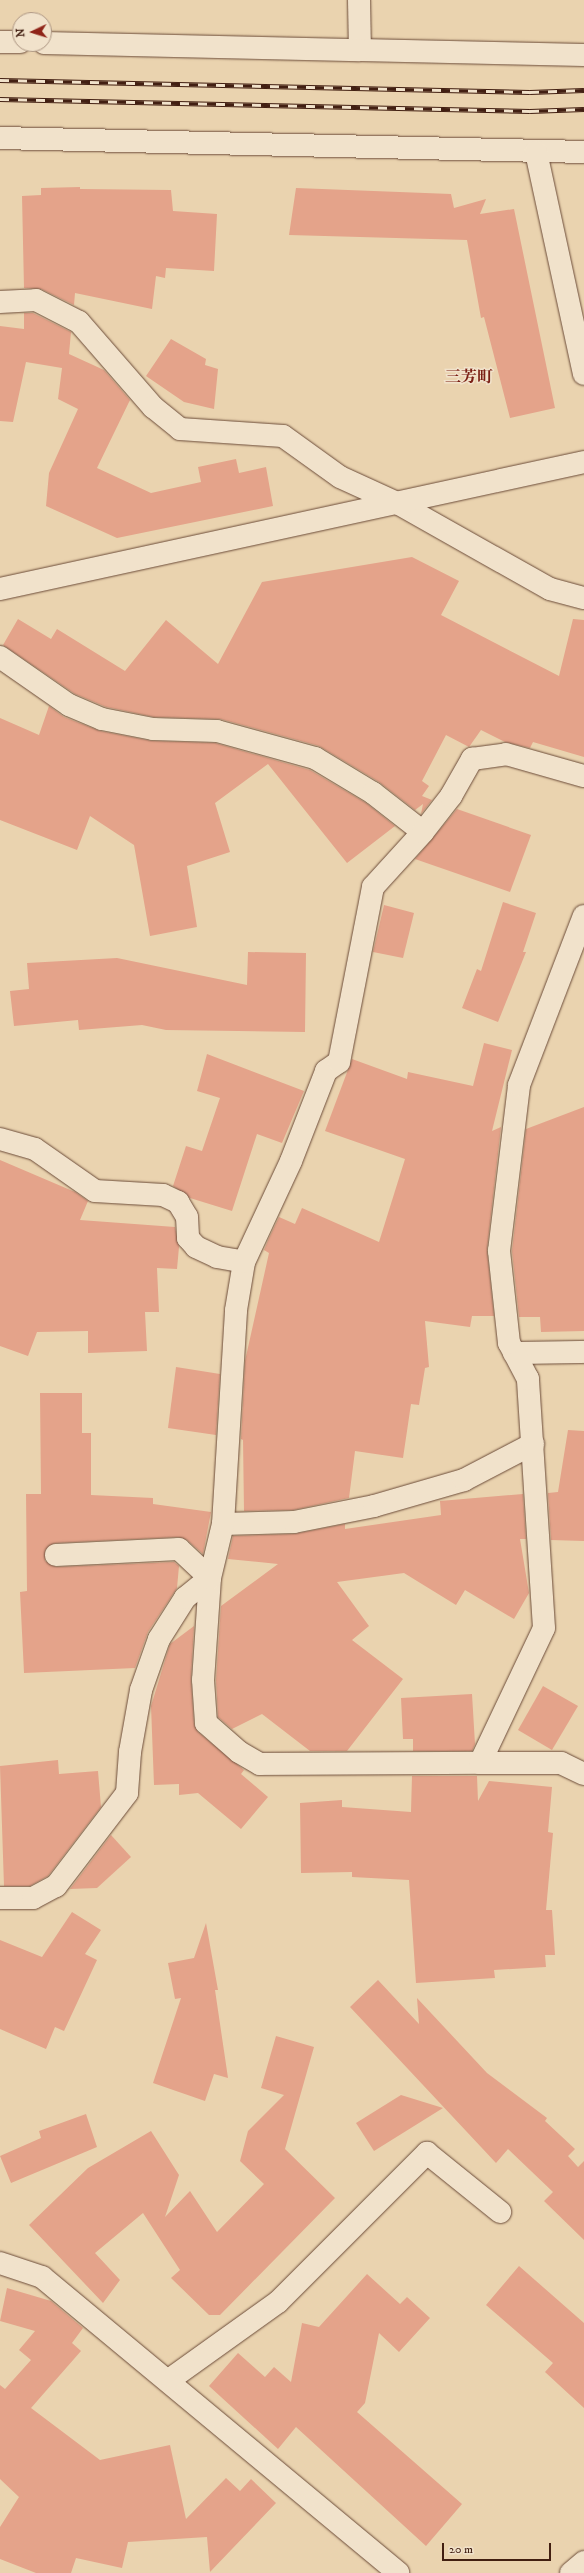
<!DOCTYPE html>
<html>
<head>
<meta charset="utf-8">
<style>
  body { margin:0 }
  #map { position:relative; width:584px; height:2573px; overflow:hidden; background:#ead3af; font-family:"IM FELL DW Pica","Noto Serif JP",serif }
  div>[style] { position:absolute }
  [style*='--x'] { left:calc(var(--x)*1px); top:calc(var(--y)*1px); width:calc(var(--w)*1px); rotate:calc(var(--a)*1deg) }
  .building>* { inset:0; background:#e4a38a }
  .roads { filter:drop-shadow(0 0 1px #6c4c39) drop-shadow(0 0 1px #6c4c39) }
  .street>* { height:22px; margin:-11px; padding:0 11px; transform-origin:11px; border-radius:11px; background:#f1e2cb }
  .secondary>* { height:22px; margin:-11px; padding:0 11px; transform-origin:11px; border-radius:11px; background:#f1e2cb }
  .rail>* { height:4.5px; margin-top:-2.25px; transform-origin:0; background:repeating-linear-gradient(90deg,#f1e2cb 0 9px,#421f12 0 18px); box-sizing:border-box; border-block:1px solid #421f12 }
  span { translate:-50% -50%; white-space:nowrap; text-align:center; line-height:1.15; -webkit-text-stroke:3px #f1e2cb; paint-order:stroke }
  .quarter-label { font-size:16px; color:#7a1f14; font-weight:700 }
  .north { position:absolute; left:12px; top:12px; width:40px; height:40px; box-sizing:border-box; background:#f1e2cb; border:1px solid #ab9481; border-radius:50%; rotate:266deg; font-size:11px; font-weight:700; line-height:16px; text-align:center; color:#421f12 }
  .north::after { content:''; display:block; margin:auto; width:14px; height:18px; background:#8f2418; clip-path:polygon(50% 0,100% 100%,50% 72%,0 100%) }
  .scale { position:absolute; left:442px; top:2543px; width:109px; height:18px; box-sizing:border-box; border:2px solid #421f12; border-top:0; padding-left:5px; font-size:12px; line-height:14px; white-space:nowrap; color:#421f12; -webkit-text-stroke:3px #f1e2cb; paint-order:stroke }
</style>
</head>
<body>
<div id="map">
  <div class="building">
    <i style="clip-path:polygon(80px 187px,80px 189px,171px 190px,173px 211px,217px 214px,214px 271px,166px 268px,165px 278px,156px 276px,152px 309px,75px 293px,74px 305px,41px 289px,24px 288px,22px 196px,41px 195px,41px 188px)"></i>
    <i style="clip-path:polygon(296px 188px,451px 194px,454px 208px,486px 199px,480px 214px,514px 209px,555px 408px,510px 418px,484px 317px,481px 318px,467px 240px,289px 235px)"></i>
    <i style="clip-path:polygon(24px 313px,33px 313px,71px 332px,69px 354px,104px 370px,130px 400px,97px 468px,151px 493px,201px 482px,198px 467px,236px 459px,239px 473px,266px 467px,273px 506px,117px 538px,46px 506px,49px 473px,78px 409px,58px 399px,62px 368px,26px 362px,13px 422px,0 421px,0 326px,24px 329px)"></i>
    <i style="clip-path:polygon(171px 339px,206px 359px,205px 365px,218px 369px,214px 409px,184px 402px,146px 376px)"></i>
    <i style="clip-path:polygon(412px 557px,459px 581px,441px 615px,559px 676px,573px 619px,584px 620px,584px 757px,533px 742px,530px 748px,505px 742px,481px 730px,469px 747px,446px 735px,422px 781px,429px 786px,422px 796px,432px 800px,421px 814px,423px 804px,415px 810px,379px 782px,319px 746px,220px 719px,154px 717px,106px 707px,75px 694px,3px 645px,18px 619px,51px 639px,57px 629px,125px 671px,166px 620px,218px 664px,262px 582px)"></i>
    <i style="clip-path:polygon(49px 706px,64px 717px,100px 731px,152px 741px,215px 743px,310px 770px,366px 803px,395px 826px,347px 863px,268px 764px,215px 803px,230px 852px,187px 866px,197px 927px,150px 936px,134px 845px,90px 816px,77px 850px,0 820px,0 718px,39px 735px)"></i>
    <i style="clip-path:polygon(457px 809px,531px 835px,510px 892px,415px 859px)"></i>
    <i style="clip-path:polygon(503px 902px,536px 913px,523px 952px,526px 952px,498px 1022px,462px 1008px,477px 969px,481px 971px)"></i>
    <i style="clip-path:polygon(384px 905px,414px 913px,403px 958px,373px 952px)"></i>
    <i style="clip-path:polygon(248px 952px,306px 953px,305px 1032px,166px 1030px,142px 1025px,79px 1030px,78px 1020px,14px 1026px,10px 991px,29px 989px,27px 963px,117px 958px,247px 985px)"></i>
    <i style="clip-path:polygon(484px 1043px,512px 1050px,492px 1131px,501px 1127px,487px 1250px,494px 1316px,472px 1316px,470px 1327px,425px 1321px,429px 1367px,425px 1368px,419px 1405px,411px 1404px,403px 1458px,355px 1451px,349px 1498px,293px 1510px,244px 1511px,243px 1440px,241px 1439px,245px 1361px,269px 1253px,264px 1250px,269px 1238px,279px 1217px,295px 1224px,302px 1208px,379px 1242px,405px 1159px,325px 1131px,352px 1059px,407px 1079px,408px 1072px,473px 1086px)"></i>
    <i style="clip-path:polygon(207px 1054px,304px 1091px,282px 1143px,257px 1134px,232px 1211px,190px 1198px,173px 1186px,186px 1146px,202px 1151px,220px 1098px,197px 1091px)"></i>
    <i style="clip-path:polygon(584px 1107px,584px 1331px,541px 1332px,540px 1317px,519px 1317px,512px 1251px,526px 1129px)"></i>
    <i style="clip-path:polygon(0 1160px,75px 1192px,88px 1201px,80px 1220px,175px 1227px,179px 1247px,177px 1269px,157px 1268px,159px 1312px,145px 1312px,147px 1351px,88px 1353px,88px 1331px,37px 1332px,28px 1356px,0 1346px)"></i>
    <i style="clip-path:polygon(176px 1367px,220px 1374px,216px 1435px,168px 1428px)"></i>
    <i style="clip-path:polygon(40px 1393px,82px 1393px,82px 1433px,91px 1433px,91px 1495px,153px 1498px,153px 1504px,211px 1512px,203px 1554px,187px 1540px,178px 1537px,55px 1543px,45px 1550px,45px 1561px,56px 1567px,174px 1562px,179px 1566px,177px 1588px,148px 1632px,135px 1668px,24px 1673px,20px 1592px,27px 1591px,26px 1494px,41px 1494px)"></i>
    <i style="clip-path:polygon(568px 1430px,584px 1431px,584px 1541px,551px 1540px,548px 1493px,558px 1492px)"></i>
    <i style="clip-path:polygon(523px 1494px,526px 1539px,520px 1539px,529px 1593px,514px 1619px,465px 1590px,456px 1605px,404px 1573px,337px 1582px,369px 1626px,352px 1640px,403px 1679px,347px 1751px,310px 1751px,262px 1714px,232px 1729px,218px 1717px,216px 1680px,221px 1606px,278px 1564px,228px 1559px,233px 1536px,294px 1534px,345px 1524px,345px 1529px,441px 1515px,440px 1501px)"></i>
    <i style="clip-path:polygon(194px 1626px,191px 1679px,194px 1724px,198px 1732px,244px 1770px,241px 1774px,268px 1797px,241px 1829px,198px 1793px,179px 1795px,179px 1784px,154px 1785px,151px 1706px,170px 1644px)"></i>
    <i style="clip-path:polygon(543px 1686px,578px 1706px,552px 1750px,518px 1730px)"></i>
    <i style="clip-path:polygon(472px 1694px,475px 1744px,472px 1751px,413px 1751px,413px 1739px,403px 1739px,401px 1698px)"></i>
    <i style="clip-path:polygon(58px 1760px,59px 1774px,98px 1771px,101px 1807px,48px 1876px,30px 1886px,4px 1886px,0 1766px)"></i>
    <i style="clip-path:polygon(412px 1776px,477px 1776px,478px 1801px,489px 1781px,552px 1787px,548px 1832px,553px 1833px,546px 1910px,552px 1910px,555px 1955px,545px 1955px,546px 1967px,494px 1970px,495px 1978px,416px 1983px,409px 1880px,352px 1877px,352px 1872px,301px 1873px,300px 1803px,342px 1800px,342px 1807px,411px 1812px)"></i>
    <i style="clip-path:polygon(111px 1835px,131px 1857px,97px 1888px,70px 1889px)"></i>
    <i style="clip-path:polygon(72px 1912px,101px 1930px,85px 1954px,97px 1960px,64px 2031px,55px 2027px,46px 2049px,0 2029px,0 1940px,42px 1957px)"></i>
    <i style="clip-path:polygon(206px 1923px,218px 1990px,215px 1990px,228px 2078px,214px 2074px,205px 2101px,153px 2083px,181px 1998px,175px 1999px,168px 1963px,194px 1958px)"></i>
    <i style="clip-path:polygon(378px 1980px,419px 2024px,417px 1998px,487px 2073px,547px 2118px,545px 2121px,575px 2149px,568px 2156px,578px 2167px,584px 2161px,584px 2240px,544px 2201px,553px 2192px,508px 2149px,496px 2163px,350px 2007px)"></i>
    <i style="clip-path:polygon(276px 2036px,314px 2047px,285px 2149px,335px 2198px,220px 2315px,209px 2315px,171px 2278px,180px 2270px,143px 2213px,95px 2253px,120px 2280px,103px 2303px,29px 2225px,88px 2168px,151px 2131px,179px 2175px,165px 2217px,190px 2191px,217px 2232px,264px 2184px,240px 2161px,248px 2131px,284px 2095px,261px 2088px)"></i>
    <i style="clip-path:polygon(401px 2095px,443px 2108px,374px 2151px,356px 2123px)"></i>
    <i style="clip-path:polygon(86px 2114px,97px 2147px,11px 2183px,0 2156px,41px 2138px,39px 2131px)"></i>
    <i style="clip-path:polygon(519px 2266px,584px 2323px,584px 2408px,545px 2372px,553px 2363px,486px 2305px)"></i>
    <i style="clip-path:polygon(367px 2274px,400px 2304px,407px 2297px,430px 2318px,399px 2352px,379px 2333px,365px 2403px,357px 2412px,462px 2504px,426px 2546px,296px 2427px,278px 2449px,209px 2386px,238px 2353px,265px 2377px,274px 2367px,291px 2382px,302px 2323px,319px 2327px)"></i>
    <i style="clip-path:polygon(7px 2288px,51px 2301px,83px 2328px,72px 2343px,81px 2351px,31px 2408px,100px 2460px,170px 2445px,186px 2519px,226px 2478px,240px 2491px,251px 2479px,276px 2503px,210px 2572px,207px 2537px,128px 2542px,122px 2568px,76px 2558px,71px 2573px,36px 2573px,0 2559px,0 2527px,19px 2497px,0 2479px,0 2385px,5px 2389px,31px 2360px,19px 2350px,35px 2331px,0 2321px)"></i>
  </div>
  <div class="roads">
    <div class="street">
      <i style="--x:359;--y:0;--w:50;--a:88.9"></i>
      <i style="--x:360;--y:50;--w:224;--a:1.3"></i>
      <i style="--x:0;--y:42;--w:20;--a:0"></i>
      <i style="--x:44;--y:43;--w:316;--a:1.3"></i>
      <i style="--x:0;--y:302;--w:36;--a:-3"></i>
      <i style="--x:36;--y:300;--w:48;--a:27.1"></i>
      <i style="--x:79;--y:322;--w:113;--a:49"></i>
      <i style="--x:153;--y:407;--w:35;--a:39"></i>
      <i style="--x:180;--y:429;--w:103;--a:3.9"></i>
      <i style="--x:283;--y:436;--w:70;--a:35.7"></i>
      <i style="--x:340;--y:477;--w:65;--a:24.6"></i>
      <i style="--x:399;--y:504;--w:173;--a:29.4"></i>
      <i style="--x:550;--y:589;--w:35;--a:15"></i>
      <i style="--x:0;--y:589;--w:598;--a:-12.27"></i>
      <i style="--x:0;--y:657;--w:84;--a:34.8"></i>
      <i style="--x:69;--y:705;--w:36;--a:23"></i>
      <i style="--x:102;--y:719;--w:52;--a:11.1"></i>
      <i style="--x:153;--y:729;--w:64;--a:1.8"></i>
      <i style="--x:217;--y:731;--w:102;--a:15.4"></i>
      <i style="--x:315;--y:758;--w:68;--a:31.1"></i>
      <i style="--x:373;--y:793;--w:63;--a:38"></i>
      <i style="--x:0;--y:1139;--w:36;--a:16"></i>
      <i style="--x:35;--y:1149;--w:73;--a:35"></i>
      <i style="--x:95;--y:1191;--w:68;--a:3.4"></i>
      <i style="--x:163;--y:1195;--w:17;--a:25"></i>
      <i style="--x:178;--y:1202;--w:17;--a:59"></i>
      <i style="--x:187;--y:1217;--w:21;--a:87"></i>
      <i style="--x:188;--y:1238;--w:12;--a:48"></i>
      <i style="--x:196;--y:1247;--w:23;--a:25"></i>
      <i style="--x:217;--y:1257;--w:27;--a:10"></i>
      <i style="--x:514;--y:1353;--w:70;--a:-0.8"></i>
      <i style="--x:223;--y:1524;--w:71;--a:-1.6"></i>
      <i style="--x:294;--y:1522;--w:82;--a:-11.3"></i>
      <i style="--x:374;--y:1506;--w:94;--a:-16.1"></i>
      <i style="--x:464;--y:1480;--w:78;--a:-27.6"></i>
      <i style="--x:56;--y:1555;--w:123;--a:-2.8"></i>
      <i style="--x:179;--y:1549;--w:42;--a:43.1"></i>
      <i style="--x:210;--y:1578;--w:102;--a:93.9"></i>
      <i style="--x:203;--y:1680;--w:43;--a:86"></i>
      <i style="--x:206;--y:1723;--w:44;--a:41.3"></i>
      <i style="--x:239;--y:1752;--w:24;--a:30"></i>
      <i style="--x:260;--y:1764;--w:220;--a:-0.3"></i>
      <i style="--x:480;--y:1763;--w:149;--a:-64.6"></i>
      <i style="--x:544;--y:1628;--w:250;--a:-93.7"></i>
      <i style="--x:528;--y:1379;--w:41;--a:-117.8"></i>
      <i style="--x:509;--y:1343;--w:93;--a:-96.2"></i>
      <i style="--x:499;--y:1251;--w:167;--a:-83.1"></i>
      <i style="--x:519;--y:1085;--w:181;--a:-69"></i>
      <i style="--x:480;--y:1763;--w:81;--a:0"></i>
      <i style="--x:561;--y:1763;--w:25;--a:26"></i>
      <i style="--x:0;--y:1898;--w:33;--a:0"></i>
      <i style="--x:33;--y:1898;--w:26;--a:-28"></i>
      <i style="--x:56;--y:1886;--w:117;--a:-52.6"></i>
      <i style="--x:127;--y:1793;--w:41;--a:-85.8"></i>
      <i style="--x:130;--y:1752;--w:63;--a:-79.9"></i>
      <i style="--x:141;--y:1690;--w:54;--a:-70.6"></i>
      <i style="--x:159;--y:1639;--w:49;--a:-57.6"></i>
      <i style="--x:185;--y:1598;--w:32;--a:-39"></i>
      <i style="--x:210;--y:1578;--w:56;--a:-76.5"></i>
      <i style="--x:223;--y:1524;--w:214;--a:-86.5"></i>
      <i style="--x:236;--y:1310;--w:49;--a:-80.5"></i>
      <i style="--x:244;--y:1262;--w:111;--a:-65"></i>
      <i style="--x:291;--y:1161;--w:97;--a:-68.7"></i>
      <i style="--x:326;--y:1071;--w:16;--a:-35"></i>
      <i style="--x:339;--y:1062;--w:178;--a:-79"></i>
      <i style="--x:373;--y:887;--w:74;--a:-47.7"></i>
      <i style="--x:423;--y:832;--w:46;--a:-52.1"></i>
      <i style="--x:451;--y:796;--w:43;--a:-60.4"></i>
      <i style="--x:472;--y:759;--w:34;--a:-8"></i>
      <i style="--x:506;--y:754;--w:81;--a:15.8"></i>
      <i style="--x:0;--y:2263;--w:44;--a:18.4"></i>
      <i style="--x:42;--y:2277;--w:463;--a:39.7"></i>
      <i style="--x:169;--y:2380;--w:134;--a:-35.6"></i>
      <i style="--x:278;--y:2302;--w:211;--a:-45"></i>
      <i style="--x:427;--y:2153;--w:94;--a:38.9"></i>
      <i style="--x:571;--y:2573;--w:17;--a:-40"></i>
    </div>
    <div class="secondary">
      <i style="--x:0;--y:138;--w:584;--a:1.37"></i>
      <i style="--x:536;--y:152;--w:227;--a:77.8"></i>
    </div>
  </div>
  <div class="rail">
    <i style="--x:0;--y:80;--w:530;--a:1.3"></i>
    <i style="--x:530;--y:92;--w:54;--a:-2.1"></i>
    <i style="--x:0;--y:99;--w:530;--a:1.3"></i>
    <i style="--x:530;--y:111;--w:54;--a:-2.1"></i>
  </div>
  <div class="quarter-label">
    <span style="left:469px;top:377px">三芳町</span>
  </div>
  <div class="north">N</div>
  <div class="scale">20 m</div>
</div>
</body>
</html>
